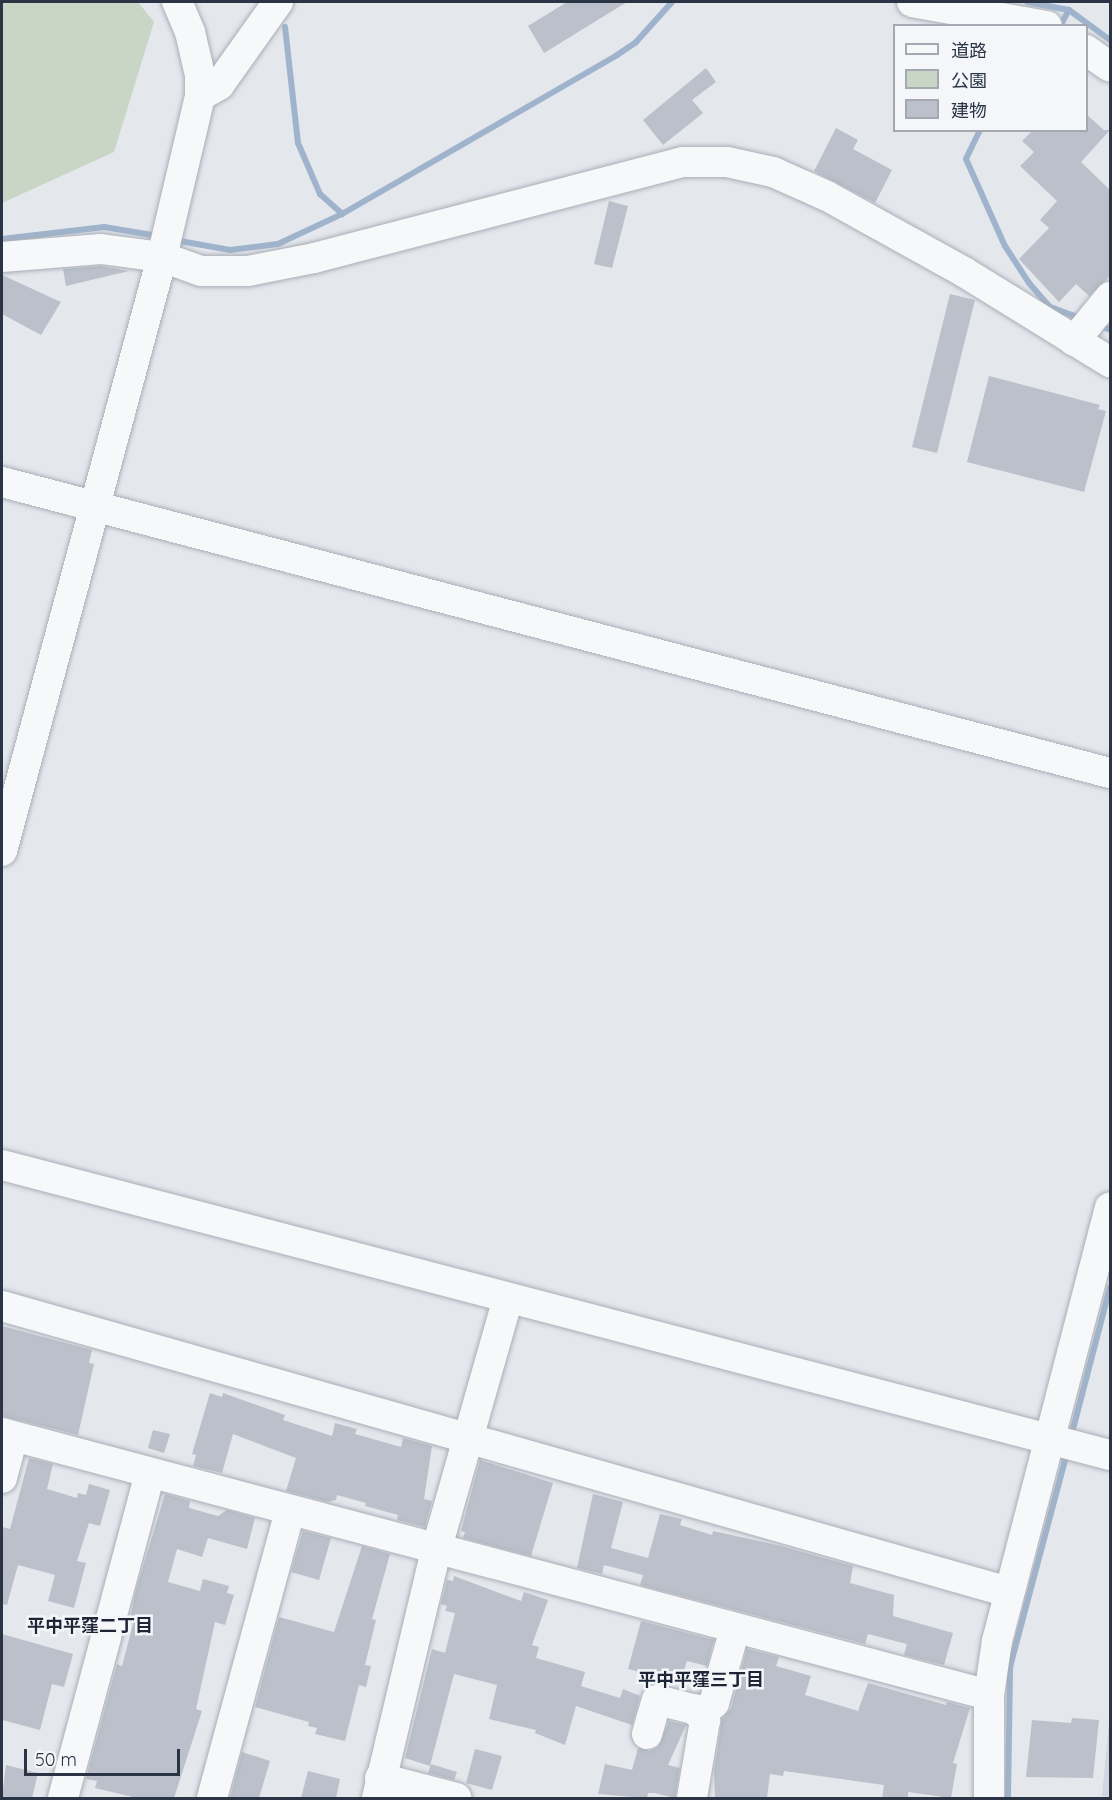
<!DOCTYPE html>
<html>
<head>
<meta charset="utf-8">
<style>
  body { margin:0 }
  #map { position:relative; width:1112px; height:1800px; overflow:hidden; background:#e4e7ec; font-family:Quicksand,"Noto Sans JP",sans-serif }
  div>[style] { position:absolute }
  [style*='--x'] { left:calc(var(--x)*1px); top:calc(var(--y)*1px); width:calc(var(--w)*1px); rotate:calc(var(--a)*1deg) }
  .built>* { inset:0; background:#d2d6de }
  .green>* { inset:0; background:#c9d6c5 }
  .stream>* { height:6px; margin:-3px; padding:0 3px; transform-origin:3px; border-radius:3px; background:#9fb4cc }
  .building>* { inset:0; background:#bbc0ca }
  .roads { filter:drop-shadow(0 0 2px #a9aeb7) drop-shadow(0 0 2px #a9aeb7) }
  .minor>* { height:30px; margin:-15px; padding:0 15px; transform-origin:15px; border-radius:15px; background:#f7f8fa }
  span { translate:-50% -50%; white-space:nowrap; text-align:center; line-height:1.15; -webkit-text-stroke:5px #f4f6f9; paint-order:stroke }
  .neighbourhood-label { font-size:18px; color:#1d2536; font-weight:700 }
  .frame { position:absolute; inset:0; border:3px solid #2b3445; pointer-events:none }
  .legend { position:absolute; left:893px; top:24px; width:195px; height:108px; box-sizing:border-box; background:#f4f6f9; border:2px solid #a4a8b1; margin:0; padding:8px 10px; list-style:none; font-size:18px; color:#2b3445 }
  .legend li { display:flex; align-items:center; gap:12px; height:30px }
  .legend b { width:30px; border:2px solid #a4a8b1 }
  .scale { position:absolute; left:24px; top:1749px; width:156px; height:27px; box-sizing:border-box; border:3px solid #2b3445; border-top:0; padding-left:8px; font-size:18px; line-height:21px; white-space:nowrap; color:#2b3445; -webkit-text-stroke:4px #f4f6f9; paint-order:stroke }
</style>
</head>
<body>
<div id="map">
  <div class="built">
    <i style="clip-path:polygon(1110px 1713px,1110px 1797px,1102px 1796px)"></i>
  </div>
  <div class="green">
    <i style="clip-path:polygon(2px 2px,138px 2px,154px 22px,114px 152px,2px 203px)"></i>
  </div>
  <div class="stream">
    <i style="--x:1027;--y:2;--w:43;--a:10.8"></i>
    <i style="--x:1069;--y:10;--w:51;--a:36.2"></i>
    <i style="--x:1060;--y:26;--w:18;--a:-61"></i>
    <i style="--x:285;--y:27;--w:117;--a:83.6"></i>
    <i style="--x:298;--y:143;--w:56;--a:66.7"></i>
    <i style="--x:320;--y:194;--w:30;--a:42"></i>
    <i style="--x:342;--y:214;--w:318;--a:-30"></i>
    <i style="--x:617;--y:55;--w:23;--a:-34"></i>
    <i style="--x:636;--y:42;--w:54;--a:-48"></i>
    <i style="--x:980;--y:130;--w:32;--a:116"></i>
    <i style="--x:966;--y:159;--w:95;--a:65.9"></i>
    <i style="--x:1005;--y:246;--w:44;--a:57"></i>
    <i style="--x:1029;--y:283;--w:32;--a:49"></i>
    <i style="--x:1050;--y:307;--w:33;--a:20"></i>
    <i style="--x:2;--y:239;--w:103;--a:-6.7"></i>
    <i style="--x:104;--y:227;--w:55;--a:9.5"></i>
    <i style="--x:174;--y:240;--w:57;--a:10.1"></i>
    <i style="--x:230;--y:250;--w:48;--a:-7.1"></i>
    <i style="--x:278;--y:244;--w:71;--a:-25.1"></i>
    <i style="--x:1099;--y:325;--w:12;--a:24"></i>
    <i style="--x:1071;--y:1437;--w:155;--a:-75.4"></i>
    <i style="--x:1008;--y:1798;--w:131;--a:-89.1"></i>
    <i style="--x:1010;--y:1667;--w:221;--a:-75.1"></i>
  </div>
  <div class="building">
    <i style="clip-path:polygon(567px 2px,627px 2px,544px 53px,528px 26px)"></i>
    <i style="clip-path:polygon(706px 68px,716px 82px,692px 100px,703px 113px,663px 145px,643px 120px)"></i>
    <i style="clip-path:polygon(1086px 114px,1104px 130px,1110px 130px,1081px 162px,1110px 190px,1110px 276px,1089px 296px,1076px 284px,1059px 302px,1019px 259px,1049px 228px,1040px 220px,1057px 201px,1020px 166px,1034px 152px,1022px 141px,1033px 130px,1086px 130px)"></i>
    <i style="clip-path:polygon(836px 128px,858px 140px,853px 149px,892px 170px,875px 203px,814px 171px)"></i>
    <i style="clip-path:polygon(609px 201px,628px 206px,612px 268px,594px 264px)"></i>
    <i style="clip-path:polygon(101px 266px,129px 271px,66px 286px,63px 269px)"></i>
    <i style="clip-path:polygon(2px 275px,61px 302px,41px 335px,2px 314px)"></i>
    <i style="clip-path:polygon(950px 294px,975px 300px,937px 453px,912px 447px)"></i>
    <i style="clip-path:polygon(989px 376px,1100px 405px,1098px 409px,1106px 411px,1084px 492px,967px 462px)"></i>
    <i style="clip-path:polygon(2px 1326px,92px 1350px,89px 1363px,94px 1364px,78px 1435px,2px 1416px)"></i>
    <i style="clip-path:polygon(210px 1393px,222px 1397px,223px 1393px,285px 1415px,283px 1420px,332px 1436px,335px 1423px,357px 1429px,355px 1434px,401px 1447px,403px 1438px,432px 1446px,424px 1499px,432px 1501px,425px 1527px,397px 1520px,398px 1515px,365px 1506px,366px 1503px,337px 1495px,336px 1500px,328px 1502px,286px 1491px,296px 1458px,233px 1434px,222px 1473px,193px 1466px,196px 1455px,192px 1454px)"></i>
    <i style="clip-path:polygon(153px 1430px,170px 1434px,164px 1453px,148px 1448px)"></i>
    <i style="clip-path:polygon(29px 1458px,53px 1464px,47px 1489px,77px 1498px,78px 1493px,86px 1495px,89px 1484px,110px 1490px,100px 1526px,89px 1523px,77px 1561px,86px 1563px,74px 1608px,48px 1601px,55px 1575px,18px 1565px,7px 1605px,2px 1604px,2px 1527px,10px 1529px)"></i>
    <i style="clip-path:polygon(480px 1460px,553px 1483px,531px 1556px,463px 1538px,465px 1532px,461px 1531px)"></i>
    <i style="clip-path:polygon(165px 1494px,190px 1501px,189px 1508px,218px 1516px,227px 1510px,255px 1518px,247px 1549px,208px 1538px,202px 1557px,177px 1549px,168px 1582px,200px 1591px,203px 1579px,229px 1586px,227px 1593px,234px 1595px,225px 1625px,215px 1622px,196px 1709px,202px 1711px,174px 1798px,137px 1798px,95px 1788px,97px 1781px,86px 1779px,117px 1664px,122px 1666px,134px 1620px,130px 1619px,136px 1590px)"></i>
    <i style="clip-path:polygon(593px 1494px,623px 1502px,611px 1548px,648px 1558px,660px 1514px,682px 1519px,680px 1525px,712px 1535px,713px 1531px,781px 1546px,853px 1566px,850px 1583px,894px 1595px,893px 1616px,953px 1633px,944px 1665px,904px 1655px,907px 1644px,868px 1634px,865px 1644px,640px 1585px,643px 1575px,604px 1565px,602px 1574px,577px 1568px)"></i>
    <i style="clip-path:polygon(303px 1531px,331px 1538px,319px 1580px,291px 1572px)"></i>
    <i style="clip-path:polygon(362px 1546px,390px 1554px,372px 1619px,376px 1620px,365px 1665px,371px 1666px,366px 1687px,359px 1685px,345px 1741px,315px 1734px,317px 1728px,308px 1726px,309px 1722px,255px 1707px,279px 1617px,334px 1632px)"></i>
    <i style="clip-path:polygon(454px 1576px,521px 1601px,524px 1592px,548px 1600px,532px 1645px,539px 1647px,536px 1658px,585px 1672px,581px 1686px,620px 1698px,623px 1689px,640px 1696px,632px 1725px,576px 1706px,565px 1745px,535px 1733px,536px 1730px,489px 1719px,497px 1685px,454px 1674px,430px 1766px,405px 1758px,432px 1649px,445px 1653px,455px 1613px,445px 1611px,447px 1606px,441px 1604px,447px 1580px,453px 1581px)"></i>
    <i style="clip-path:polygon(641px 1621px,714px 1640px,707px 1666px,687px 1661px,680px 1682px,628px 1669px)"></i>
    <i style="clip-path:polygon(2px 1634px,73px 1654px,64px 1687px,52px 1684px,40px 1730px,2px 1720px)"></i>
    <i style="clip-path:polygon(747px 1649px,779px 1657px,776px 1666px,811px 1676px,805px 1695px,858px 1711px,868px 1683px,946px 1705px,947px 1702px,970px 1708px,953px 1763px,957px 1764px,951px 1798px,908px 1792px,908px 1798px,882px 1798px,884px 1785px,784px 1771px,783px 1776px,770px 1774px,767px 1798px,715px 1798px,714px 1772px,722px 1719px,731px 1708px)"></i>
    <i style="clip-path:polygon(1072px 1718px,1099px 1720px,1093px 1778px,1026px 1777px,1032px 1720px,1071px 1723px)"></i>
    <i style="clip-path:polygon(669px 1721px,686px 1725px,668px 1765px,680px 1768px,675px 1798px,654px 1793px,648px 1793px,647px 1798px,598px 1794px,605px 1764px,632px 1770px,638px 1748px,650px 1751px,658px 1747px)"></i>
    <i style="clip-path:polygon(475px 1749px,502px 1756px,492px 1790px,466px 1783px)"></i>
    <i style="clip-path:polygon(242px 1752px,270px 1761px,259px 1798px,230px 1798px)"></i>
    <i style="clip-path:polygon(431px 1764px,457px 1772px,454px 1780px,428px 1773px)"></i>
    <i style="clip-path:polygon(6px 1765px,38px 1773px,32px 1798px,2px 1798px)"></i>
    <i style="clip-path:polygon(308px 1771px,340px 1779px,336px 1798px,301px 1798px)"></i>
  </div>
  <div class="roads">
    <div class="minor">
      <i style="--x:912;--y:2;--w:137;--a:10.1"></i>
      <i style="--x:1086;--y:50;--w:29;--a:35"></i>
      <i style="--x:200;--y:96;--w:22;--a:-30"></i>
      <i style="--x:219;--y:85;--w:102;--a:-54.6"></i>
      <i style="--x:2;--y:257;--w:99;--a:-4.6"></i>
      <i style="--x:101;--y:249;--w:62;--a:7.5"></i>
      <i style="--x:162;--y:257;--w:41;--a:19.7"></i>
      <i style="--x:201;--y:271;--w:47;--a:0"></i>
      <i style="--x:248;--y:271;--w:67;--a:-11.1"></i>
      <i style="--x:314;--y:258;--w:381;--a:-14.6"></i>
      <i style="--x:683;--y:162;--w:44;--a:0"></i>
      <i style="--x:727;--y:162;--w:47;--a:12.3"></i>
      <i style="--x:773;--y:172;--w:59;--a:24"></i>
      <i style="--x:827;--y:196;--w:157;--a:29"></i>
      <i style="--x:964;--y:272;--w:172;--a:31.7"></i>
      <i style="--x:1074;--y:341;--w:57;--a:-50.7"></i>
      <i style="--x:2;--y:482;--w:1146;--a:14.72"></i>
      <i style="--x:2;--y:851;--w:615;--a:-74.92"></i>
      <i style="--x:162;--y:257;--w:165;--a:-76.7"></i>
      <i style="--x:200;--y:96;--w:21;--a:-90"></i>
      <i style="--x:200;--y:75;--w:44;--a:-103.1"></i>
      <i style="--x:190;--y:32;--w:33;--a:-113"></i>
      <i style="--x:2;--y:1165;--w:1145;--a:14.67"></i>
      <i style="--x:2;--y:1306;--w:1047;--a:15.86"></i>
      <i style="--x:2;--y:1433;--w:1021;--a:14.87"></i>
      <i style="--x:2;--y:1478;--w:43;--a:-75.3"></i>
      <i style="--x:701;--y:1715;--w:18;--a:-43"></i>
      <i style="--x:714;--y:1703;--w:77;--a:-74.2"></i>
      <i style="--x:647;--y:1734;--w:35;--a:-74"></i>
      <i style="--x:657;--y:1700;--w:38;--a:14"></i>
      <i style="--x:694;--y:1709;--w:16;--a:45"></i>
      <i style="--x:705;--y:1720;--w:79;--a:99.5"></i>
      <i style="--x:380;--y:1778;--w:79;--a:14.7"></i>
      <i style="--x:63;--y:1798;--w:336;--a:-75"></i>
      <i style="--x:212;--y:1798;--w:297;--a:-74.8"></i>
      <i style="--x:377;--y:1798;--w:254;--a:-76.6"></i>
      <i style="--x:436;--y:1551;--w:262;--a:-74.1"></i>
      <i style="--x:989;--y:1798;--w:103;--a:-90"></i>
      <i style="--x:989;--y:1695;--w:55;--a:-81.6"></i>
      <i style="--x:997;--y:1641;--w:448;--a:-75.4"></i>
    </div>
  </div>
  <div class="neighbourhood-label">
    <span style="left:90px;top:1626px">平中平窪二丁目</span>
    <span style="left:701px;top:1680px">平中平窪三丁目</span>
  </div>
  <div class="frame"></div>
  <ul class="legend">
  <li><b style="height:8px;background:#f7f8fa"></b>道路</li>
  <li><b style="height:16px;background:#c9d6c5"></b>公園</li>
  <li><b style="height:16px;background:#bbc0ca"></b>建物</li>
  </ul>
  <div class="scale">50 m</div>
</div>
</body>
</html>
